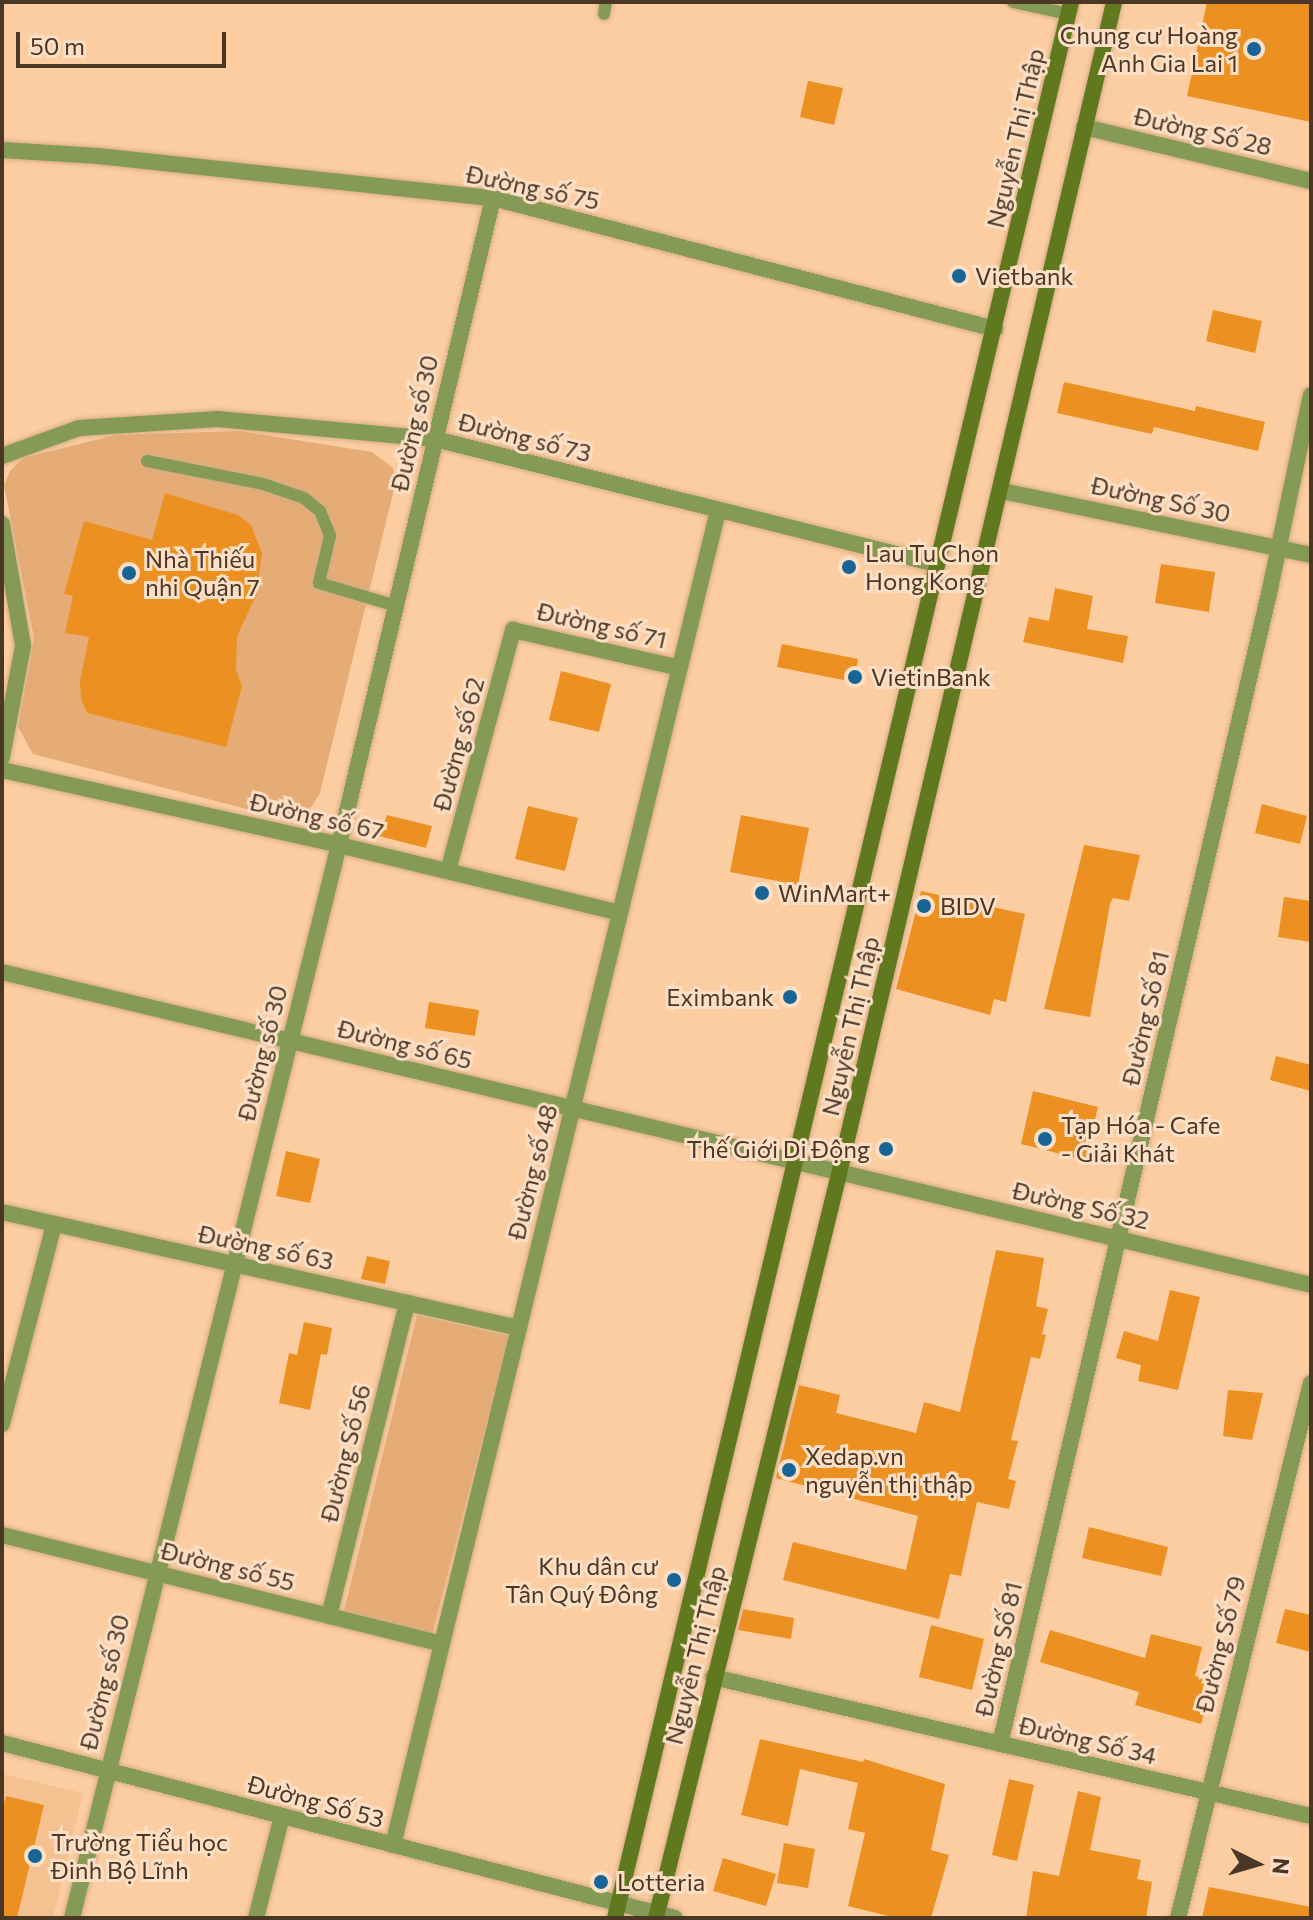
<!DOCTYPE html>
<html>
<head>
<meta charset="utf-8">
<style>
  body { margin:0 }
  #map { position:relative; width:1313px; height:1920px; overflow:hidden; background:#fdcda2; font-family:Commissioner,sans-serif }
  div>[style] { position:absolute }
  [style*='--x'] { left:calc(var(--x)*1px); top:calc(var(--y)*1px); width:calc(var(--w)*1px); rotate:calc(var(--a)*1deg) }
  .built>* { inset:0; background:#f6c190 }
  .green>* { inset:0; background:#e6ac75 }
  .building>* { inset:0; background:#ec9022 }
  .roads { filter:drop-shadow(0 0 2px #d6ac86) drop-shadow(0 0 2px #d6ac86) }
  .lane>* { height:12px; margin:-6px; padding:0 6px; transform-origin:6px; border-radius:6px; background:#859b55 }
  .street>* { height:16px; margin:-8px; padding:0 8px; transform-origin:8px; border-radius:8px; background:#859b55 }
  .secondary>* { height:16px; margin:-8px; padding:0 8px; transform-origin:8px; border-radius:8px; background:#61791e }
  .dots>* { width:22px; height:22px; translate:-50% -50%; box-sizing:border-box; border:4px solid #fcdfc5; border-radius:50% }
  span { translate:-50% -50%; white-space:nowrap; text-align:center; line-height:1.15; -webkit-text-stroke:6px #fcdfc5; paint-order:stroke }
  .poi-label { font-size:24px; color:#4a3725 }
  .right { translate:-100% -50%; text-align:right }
  .left { translate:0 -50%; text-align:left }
  .street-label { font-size:24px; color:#4a3725 }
  .frame { position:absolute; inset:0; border:4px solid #4a3725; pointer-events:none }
  .north { position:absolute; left:1217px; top:1824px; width:80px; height:80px; -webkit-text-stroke:6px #fcdfc5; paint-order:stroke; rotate:95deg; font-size:22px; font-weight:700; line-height:32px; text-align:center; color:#4a3725 }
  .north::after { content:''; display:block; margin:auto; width:28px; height:36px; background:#4a3725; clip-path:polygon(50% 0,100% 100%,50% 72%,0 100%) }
  .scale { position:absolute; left:16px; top:32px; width:210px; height:36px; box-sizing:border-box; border:4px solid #4a3725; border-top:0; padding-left:10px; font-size:24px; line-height:28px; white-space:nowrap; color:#4a3725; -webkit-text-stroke:6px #fcdfc5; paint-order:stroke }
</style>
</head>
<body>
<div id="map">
  <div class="built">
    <i style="clip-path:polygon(2px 1774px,83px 1793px,53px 1918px,2px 1918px)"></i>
  </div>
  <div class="green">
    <i style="clip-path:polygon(239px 431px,372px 452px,393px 468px,396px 481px,320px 793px,310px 809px,294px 816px,273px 816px,33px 754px,18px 727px,34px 638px,4px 485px,10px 471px,23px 458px,115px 435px)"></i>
    <i style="clip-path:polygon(417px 1315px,509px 1336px,432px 1635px,343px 1615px)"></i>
  </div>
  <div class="building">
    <i style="clip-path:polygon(1207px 2px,1311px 2px,1311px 122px,1187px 96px)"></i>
    <i style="clip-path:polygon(808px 81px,843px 88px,834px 125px,800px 117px)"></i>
    <i style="clip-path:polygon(1213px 310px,1262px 321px,1255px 353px,1206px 341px)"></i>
    <i style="clip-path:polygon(1064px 382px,1195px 411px,1196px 406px,1265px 422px,1258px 451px,1154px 427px,1152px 434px,1057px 413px)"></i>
    <i style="clip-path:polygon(165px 493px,238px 515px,251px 525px,262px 553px,257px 594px,237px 636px,236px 670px,242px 686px,226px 747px,87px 713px,81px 699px,80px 681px,89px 637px,65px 633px,73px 596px,64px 594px,84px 521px,152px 540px)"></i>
    <i style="clip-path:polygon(1161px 564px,1215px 572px,1209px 612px,1155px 603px)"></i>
    <i style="clip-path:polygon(1055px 588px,1093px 596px,1087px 629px,1128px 636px,1123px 663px,1023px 642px,1029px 617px,1049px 621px)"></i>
    <i style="clip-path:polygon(782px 644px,858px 659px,854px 682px,777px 667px)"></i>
    <i style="clip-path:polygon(561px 671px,611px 684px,599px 732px,549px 720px)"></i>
    <i style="clip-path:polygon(1262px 804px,1307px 816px,1300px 844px,1255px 833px)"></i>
    <i style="clip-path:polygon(528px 806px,578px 818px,565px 871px,515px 859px)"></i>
    <i style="clip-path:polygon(387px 815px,432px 826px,426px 848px,379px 836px)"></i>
    <i style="clip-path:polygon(741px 815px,809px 828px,798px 885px,730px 872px)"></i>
    <i style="clip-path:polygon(1084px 845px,1140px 855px,1129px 901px,1113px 898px,1110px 904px,1090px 1017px,1044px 1009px)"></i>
    <i style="clip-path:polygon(921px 891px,1025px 914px,1006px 1002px,994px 999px,990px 1015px,896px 989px)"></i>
    <i style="clip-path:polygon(1284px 897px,1311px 901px,1311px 942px,1278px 937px)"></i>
    <i style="clip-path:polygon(429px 1002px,479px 1010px,475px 1036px,425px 1028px)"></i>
    <i style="clip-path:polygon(1276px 1056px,1311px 1065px,1311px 1091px,1270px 1080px)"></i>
    <i style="clip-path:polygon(1033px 1091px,1098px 1107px,1085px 1160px,1021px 1144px)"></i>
    <i style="clip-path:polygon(286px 1151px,320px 1159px,310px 1203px,276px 1196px)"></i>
    <i style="clip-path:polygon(996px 1250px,1044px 1258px,1036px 1306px,1048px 1309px,1042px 1334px,1046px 1335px,1040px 1359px,1031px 1357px,1011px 1440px,1018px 1441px,1008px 1479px,1016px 1481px,1009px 1509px,977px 1502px,961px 1576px,950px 1574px,939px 1619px,783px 1580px,793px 1542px,906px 1570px,918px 1516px,776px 1478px,799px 1385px,840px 1395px,836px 1413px,916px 1433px,924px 1402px,960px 1412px)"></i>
    <i style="clip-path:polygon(367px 1256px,390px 1261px,385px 1284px,361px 1279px)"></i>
    <i style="clip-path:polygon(1170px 1290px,1200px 1297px,1178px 1390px,1138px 1381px,1141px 1365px,1116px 1358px,1124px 1331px,1158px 1341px)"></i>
    <i style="clip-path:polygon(304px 1322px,332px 1328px,327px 1355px,321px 1354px,310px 1410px,279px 1403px,289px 1353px,297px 1355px)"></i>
    <i style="clip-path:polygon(1228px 1390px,1263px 1393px,1252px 1440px,1223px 1436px)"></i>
    <i style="clip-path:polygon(1089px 1527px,1168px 1547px,1161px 1576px,1082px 1558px)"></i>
    <i style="clip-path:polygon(743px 1609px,794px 1618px,791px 1639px,738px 1630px)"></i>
    <i style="clip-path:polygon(1285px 1609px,1311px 1615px,1311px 1652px,1276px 1643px)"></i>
    <i style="clip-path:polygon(931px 1625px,984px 1639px,972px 1690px,919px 1677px)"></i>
    <i style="clip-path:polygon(1050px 1630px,1145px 1658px,1151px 1634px,1202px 1647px,1195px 1676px,1213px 1681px,1201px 1724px,1135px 1705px,1139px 1692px,1040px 1662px)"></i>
    <i style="clip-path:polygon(760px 1739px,863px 1762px,864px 1759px,945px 1784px,931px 1850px,949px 1855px,931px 1918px,896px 1918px,848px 1906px,865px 1833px,848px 1829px,858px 1783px,800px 1769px,788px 1826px,741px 1815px)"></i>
    <i style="clip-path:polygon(1009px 1779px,1034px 1785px,1017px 1861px,992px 1855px)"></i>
    <i style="clip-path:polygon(1078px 1791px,1101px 1797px,1090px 1850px,1141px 1860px,1137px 1879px,1152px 1882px,1146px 1918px,1026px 1918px,1033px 1871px,1059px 1876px)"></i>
    <i style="clip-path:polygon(6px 1796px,44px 1805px,17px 1918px,2px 1918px,2px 1813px)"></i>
    <i style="clip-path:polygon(784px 1843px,815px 1849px,808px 1888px,777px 1883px)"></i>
    <i style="clip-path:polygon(723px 1858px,776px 1874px,766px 1906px,713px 1891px)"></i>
    <i style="clip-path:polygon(1209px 1887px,1311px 1907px,1311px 1918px,1202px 1918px)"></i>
  </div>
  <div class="roads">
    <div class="lane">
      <i style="--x:1013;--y:2;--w:56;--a:12.3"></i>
      <i style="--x:604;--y:14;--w:12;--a:-81"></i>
      <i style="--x:147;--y:461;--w:118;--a:11.2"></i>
      <i style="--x:263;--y:484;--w:43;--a:18.9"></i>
      <i style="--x:304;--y:498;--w:21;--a:39"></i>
      <i style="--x:320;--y:511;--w:27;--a:68"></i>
      <i style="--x:330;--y:536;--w:48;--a:103.2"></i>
      <i style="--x:319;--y:583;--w:80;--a:16.6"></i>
    </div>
    <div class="street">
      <i style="--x:1084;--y:127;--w:233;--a:13.4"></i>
      <i style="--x:2;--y:150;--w:96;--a:3.6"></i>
      <i style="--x:98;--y:156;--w:397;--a:6.1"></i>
      <i style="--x:493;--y:198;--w:519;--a:14.63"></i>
      <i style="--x:2;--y:456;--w:82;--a:-20"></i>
      <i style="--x:79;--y:428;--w:139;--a:-3.7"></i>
      <i style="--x:218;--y:419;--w:218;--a:5.3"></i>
      <i style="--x:435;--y:439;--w:516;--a:14.01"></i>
      <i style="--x:1002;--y:491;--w:316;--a:11.7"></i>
      <i style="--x:2;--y:524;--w:124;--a:80.2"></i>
      <i style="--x:23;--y:646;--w:113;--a:100.7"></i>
      <i style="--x:2;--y:770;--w:345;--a:12.5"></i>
      <i style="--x:339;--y:845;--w:289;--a:13.6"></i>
      <i style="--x:448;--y:871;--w:250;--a:-74.9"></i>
      <i style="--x:513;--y:630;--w:171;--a:12.8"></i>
      <i style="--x:2;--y:972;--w:1346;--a:13.45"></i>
      <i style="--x:2;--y:1212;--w:530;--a:12.65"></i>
      <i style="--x:2;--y:1424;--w:207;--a:-75.4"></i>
      <i style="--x:2;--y:1535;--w:453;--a:13.9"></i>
      <i style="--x:329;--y:1616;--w:323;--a:-76"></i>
      <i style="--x:713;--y:1677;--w:614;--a:13.09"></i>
      <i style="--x:2;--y:1743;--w:695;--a:14.58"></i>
      <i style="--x:1000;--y:1744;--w:1186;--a:-76.84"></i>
      <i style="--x:1270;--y:589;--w:198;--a:-78.1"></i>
      <i style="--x:393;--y:1845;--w:1373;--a:-76.31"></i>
      <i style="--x:72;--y:1918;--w:1106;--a:-76.03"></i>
      <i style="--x:339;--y:845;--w:665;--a:-76.61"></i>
      <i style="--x:256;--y:1918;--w:105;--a:-75.7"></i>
      <i style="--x:1178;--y:1918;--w:551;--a:-76.04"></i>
    </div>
    <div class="secondary">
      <i style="--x:615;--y:1918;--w:1970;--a:-76.61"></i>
      <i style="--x:656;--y:1918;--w:766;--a:-76.18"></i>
      <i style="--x:839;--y:1174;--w:1204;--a:-76.79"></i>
    </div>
  </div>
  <div class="dots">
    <i style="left:1254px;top:49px;background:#176497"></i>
    <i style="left:959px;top:276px;background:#176497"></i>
    <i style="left:849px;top:567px;background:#176497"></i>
    <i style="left:129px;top:573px;background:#176497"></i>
    <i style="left:855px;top:677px;background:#176497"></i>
    <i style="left:762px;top:893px;background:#176497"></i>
    <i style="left:924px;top:906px;background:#176497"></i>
    <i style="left:790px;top:997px;background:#176497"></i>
    <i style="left:1045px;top:1139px;background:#176497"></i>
    <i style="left:886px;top:1149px;background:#176497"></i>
    <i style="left:789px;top:1470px;background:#176497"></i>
    <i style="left:674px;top:1580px;background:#176497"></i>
    <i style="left:35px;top:1856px;background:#176497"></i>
    <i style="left:601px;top:1882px;background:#176497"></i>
  </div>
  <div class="poi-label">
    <span class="right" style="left:1238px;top:49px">Chung cư Hoàng<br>Anh Gia Lai 1</span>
    <span class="left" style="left:975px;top:276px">Vietbank</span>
    <span class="left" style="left:865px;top:567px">Lau Tu Chon<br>Hong Kong</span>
    <span class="left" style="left:145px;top:573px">Nhà Thiếu<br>nhi Quận 7</span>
    <span class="left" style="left:871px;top:677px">VietinBank</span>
    <span class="left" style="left:778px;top:893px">WinMart+</span>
    <span class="left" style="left:940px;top:906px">BIDV</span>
    <span class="right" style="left:774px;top:997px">Eximbank</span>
    <span class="left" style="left:1061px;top:1139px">Tạp Hóa - Cafe<br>- Giải Khát</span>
    <span class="right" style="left:870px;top:1149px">Thế Giới Di Động</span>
    <span class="left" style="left:805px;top:1470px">Xedap.vn<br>nguyễn thị thập</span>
    <span class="right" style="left:658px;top:1580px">Khu dân cư<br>Tân Quý Đông</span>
    <span class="left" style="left:51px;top:1856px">Trường Tiểu học<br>Đinh Bộ Lĩnh</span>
    <span class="left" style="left:617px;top:1882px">Lotteria</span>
  </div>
  <div class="street-label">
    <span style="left:1203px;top:131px;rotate:13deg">Đường Số 28</span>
    <span style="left:1015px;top:138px;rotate:-77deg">Nguyễn Thị Thập</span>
    <span style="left:533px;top:187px;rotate:12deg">Đường số 75</span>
    <span style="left:414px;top:423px;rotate:-77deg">Đường số 30</span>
    <span style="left:525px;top:437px;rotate:14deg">Đường số 73</span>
    <span style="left:1161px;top:499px;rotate:12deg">Đường Số 30</span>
    <span style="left:602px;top:625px;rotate:13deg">Đường số 71</span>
    <span style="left:458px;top:744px;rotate:-75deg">Đường số 62</span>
    <span style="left:317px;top:816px;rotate:13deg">Đường số 67</span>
    <span style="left:1145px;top:1018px;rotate:-77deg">Đường Số 81</span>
    <span style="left:850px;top:1026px;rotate:-77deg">Nguyễn Thị Thập</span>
    <span style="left:405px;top:1044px;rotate:14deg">Đường số 65</span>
    <span style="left:262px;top:1053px;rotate:-76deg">Đường số 30</span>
    <span style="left:532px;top:1172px;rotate:-76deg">Đường số 48</span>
    <span style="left:1081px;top:1205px;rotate:13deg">Đường Số 32</span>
    <span style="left:266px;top:1247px;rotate:12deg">Đường số 63</span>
    <span style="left:345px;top:1453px;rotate:-76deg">Đường Số 56</span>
    <span style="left:228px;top:1566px;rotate:14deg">Đường số 55</span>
    <span style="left:1220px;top:1644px;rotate:-76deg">Đường Số 79</span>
    <span style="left:998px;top:1649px;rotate:-77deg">Đường Số 81</span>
    <span style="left:695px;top:1655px;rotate:-76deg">Nguyễn Thị Thập</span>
    <span style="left:104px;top:1682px;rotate:-76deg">Đường số 30</span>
    <span style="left:1088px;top:1740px;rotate:13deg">Đường Số 34</span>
    <span style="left:316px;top:1801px;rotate:15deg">Đường Số 53</span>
  </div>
  <div class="frame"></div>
  <div class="north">N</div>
  <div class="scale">50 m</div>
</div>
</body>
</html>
